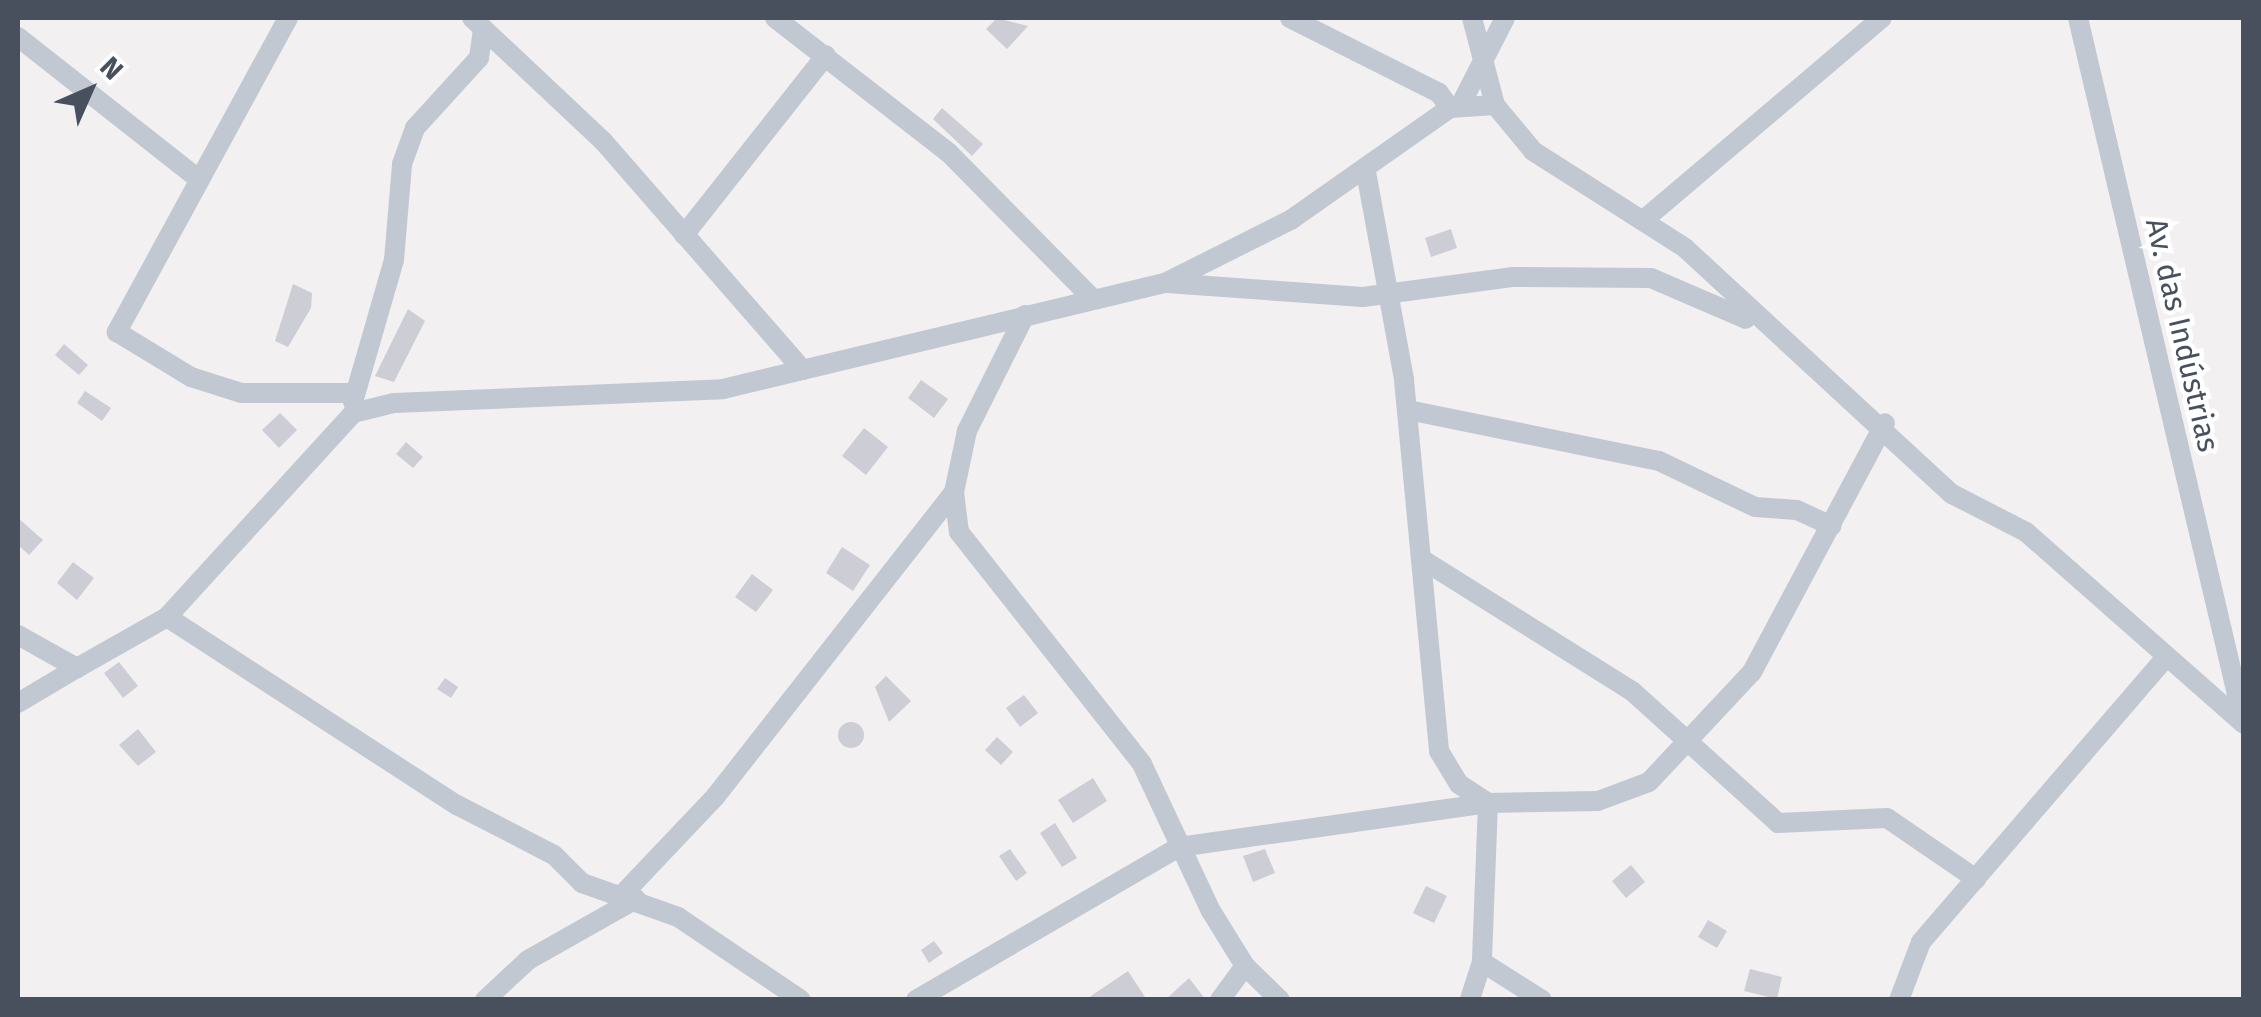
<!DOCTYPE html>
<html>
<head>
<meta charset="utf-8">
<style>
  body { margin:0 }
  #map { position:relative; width:2261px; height:1017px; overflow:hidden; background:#f2f0f0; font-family:"Fira Sans",sans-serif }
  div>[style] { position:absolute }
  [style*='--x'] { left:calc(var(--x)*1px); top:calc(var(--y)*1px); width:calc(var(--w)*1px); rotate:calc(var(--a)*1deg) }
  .building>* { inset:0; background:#cdced5 }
  .round { border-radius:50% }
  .minor>* { height:20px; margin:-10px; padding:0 10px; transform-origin:10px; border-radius:10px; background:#c1c8d2 }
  span { translate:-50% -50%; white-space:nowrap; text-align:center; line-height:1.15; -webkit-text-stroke:9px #fff; paint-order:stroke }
  .street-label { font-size:30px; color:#48505e }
  .frame { position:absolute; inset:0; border:20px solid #48505e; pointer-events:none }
  .north { position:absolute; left:40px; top:40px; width:100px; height:100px; -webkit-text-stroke:8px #fff; paint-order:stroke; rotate:45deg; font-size:28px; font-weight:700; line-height:40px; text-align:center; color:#48505e }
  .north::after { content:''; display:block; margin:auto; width:35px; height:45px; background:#48505e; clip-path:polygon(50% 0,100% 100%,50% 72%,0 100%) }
</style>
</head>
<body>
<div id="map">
  <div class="building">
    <i style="clip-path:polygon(997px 18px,1028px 26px,1007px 49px,986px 29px)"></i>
    <i style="clip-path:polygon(942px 108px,983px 144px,972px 156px,933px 119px)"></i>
    <i style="clip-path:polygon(1451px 229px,1457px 248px,1431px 257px,1425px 238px)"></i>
    <i style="clip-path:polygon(293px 284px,312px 293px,311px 308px,288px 347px,275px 341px)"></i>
    <i style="clip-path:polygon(408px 309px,425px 321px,394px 382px,375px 376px)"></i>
    <i style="clip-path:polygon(64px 344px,88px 365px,79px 375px,55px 355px)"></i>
    <i style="clip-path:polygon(921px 380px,948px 399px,934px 418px,908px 398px)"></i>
    <i style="clip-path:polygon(85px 391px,111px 408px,102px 421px,77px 403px)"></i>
    <i style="clip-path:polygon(280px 413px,297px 430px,279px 448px,262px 430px)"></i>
    <i style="clip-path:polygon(864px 428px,888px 447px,866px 475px,842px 456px)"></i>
    <i style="clip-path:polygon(406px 442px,423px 457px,413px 468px,396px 454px)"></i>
    <i style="clip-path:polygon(18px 518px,43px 540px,29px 555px,18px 545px)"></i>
    <i style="clip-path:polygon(842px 547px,870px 565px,853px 591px,826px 573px)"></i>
    <i style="clip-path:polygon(73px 562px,94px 578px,77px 600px,57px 583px)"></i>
    <i style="clip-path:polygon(752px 574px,773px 590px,756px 612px,735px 597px)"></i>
    <i style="clip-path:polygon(119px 662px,138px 686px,123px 698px,104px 673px)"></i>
    <i style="clip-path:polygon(886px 676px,911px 701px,889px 722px,875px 687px)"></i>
    <i style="clip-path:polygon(445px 678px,458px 687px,451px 698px,437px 689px)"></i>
    <i style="clip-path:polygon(1024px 695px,1038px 713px,1020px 727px,1006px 708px)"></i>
    <i class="round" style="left:838px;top:722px;width:26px;height:26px"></i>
    <i style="clip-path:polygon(138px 729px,156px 752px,138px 766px,119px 745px)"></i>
    <i style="clip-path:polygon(997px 737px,1013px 752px,1001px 765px,985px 750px)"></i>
    <i style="clip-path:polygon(1093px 778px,1107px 801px,1073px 823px,1058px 800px)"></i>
    <i style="clip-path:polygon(1055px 823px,1077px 858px,1062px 867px,1040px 833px)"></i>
    <i style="clip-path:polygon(1010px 849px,1027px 873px,1016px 881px,999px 856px)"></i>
    <i style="clip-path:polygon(1265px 849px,1275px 873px,1253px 882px,1243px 856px)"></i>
    <i style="clip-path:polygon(1631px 865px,1645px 882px,1626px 898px,1612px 881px)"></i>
    <i style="clip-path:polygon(1426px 886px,1447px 896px,1434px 923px,1413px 913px)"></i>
    <i style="clip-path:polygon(1708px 920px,1727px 931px,1717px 948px,1698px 937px)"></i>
    <i style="clip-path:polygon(934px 941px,943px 953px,929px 963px,921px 950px)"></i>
    <i style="clip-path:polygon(1750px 969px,1782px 977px,1777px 999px,1744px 991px)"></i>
    <i style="clip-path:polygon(1128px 971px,1147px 1000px,1085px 1000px)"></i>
    <i style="clip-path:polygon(1189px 978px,1206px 1000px,1165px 1000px)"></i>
  </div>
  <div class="minor">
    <i style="--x:288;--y:18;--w:358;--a:118.6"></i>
    <i style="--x:117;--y:332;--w:87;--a:31.3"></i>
    <i style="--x:191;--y:377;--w:52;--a:17.7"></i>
    <i style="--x:241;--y:393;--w:112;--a:0"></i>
    <i style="--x:472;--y:18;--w:180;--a:43.2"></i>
    <i style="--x:603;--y:141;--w:304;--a:48.9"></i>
    <i style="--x:775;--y:18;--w:219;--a:37.8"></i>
    <i style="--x:948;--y:152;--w:206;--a:45.4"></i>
    <i style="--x:1290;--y:18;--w:167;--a:26.7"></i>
    <i style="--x:1439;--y:93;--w:19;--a:54"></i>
    <i style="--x:1472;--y:18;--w:90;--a:75.2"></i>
    <i style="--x:1495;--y:105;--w:60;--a:50.4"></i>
    <i style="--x:1533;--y:151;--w:180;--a:32.5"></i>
    <i style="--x:1685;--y:248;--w:363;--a:42.7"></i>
    <i style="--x:1952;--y:494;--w:83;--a:27.2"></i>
    <i style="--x:2026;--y:532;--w:289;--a:41.4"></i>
    <i style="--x:2078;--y:18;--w:725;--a:76.77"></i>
    <i style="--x:18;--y:37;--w:226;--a:38.2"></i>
    <i style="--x:1461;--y:104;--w:97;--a:-62.9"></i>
    <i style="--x:1366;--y:172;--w:211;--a:79.6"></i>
    <i style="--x:1404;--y:380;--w:373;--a:84.6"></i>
    <i style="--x:1439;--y:751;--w:39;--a:59"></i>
    <i style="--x:1459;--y:784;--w:35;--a:33"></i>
    <i style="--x:1488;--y:803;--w:159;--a:92.2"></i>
    <i style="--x:1482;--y:962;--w:40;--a:108"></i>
    <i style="--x:1646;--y:218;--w:309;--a:-40.3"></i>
    <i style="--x:684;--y:235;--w:229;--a:-51.7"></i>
    <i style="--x:1167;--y:283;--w:196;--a:4.1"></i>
    <i style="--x:1363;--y:297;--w:150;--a:-7.6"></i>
    <i style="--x:1512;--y:277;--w:139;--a:0.4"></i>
    <i style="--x:1651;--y:278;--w:103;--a:23.3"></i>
    <i style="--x:1025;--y:315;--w:130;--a:116.6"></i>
    <i style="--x:967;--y:431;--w:62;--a:102"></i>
    <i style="--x:954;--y:492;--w:40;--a:82.9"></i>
    <i style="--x:959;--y:532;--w:295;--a:51.7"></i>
    <i style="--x:1142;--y:764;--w:162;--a:64.9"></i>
    <i style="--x:1211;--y:911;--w:65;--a:58.3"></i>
    <i style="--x:1245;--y:966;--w:49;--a:44.2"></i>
    <i style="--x:353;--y:402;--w:148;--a:-73.9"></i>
    <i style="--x:394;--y:260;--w:96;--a:-85.2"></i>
    <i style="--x:402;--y:164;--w:38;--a:-70"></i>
    <i style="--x:415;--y:128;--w:95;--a:-47.6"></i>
    <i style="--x:479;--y:58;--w:30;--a:-82"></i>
    <i style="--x:1408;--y:410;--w:256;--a:11.5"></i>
    <i style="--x:1659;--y:461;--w:106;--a:25.6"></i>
    <i style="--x:1755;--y:507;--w:42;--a:4.1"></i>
    <i style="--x:1797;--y:510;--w:38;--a:25"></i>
    <i style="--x:1423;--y:560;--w:247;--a:32.1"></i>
    <i style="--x:1632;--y:691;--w:197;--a:42.1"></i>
    <i style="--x:1778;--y:823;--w:109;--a:-2.6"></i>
    <i style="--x:1887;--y:818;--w:108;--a:34.4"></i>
    <i style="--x:167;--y:617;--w:346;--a:33"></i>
    <i style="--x:457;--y:805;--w:109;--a:27.3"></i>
    <i style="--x:554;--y:855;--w:40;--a:45"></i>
    <i style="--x:582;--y:883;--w:102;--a:19.5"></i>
    <i style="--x:678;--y:917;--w:148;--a:34"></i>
    <i style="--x:18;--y:635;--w:68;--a:29.2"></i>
    <i style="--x:77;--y:668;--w:103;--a:-29.5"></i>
    <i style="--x:167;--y:617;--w:276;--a:-47.6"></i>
    <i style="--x:353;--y:413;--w:42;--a:-13.7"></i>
    <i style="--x:394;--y:403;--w:329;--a:-2.4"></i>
    <i style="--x:723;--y:389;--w:455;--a:-13.5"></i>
    <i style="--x:1165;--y:283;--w:142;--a:-26.7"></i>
    <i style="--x:1292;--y:219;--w:193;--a:-35.1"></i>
    <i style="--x:1450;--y:108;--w:45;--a:-3.8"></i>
    <i style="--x:18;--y:703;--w:69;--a:-30.7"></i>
    <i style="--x:622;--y:895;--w:135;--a:-46.5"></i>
    <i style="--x:715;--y:797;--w:387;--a:-51.9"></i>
    <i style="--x:1482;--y:962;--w:71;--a:32.3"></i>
    <i style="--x:485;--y:1000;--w:59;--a:-42.9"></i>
    <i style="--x:528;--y:960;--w:124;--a:-29.5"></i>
    <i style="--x:916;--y:1000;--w:304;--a:-30.2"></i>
    <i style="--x:1179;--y:847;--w:312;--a:-8.1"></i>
    <i style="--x:1488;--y:803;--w:110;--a:-1"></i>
    <i style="--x:1598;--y:801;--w:54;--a:-20.4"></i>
    <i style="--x:1649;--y:782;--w:151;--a:-46.9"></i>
    <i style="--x:1752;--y:672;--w:282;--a:-61.9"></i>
    <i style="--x:1220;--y:1000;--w:42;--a:-53.7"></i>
    <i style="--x:1899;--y:1000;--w:62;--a:-69.2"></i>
    <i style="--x:1921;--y:942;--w:373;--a:-49.3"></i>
  </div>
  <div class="street-label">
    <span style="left:2182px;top:335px;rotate:77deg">Av. das Indústrias</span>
  </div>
  <div class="frame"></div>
  <div class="north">N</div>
</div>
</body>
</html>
